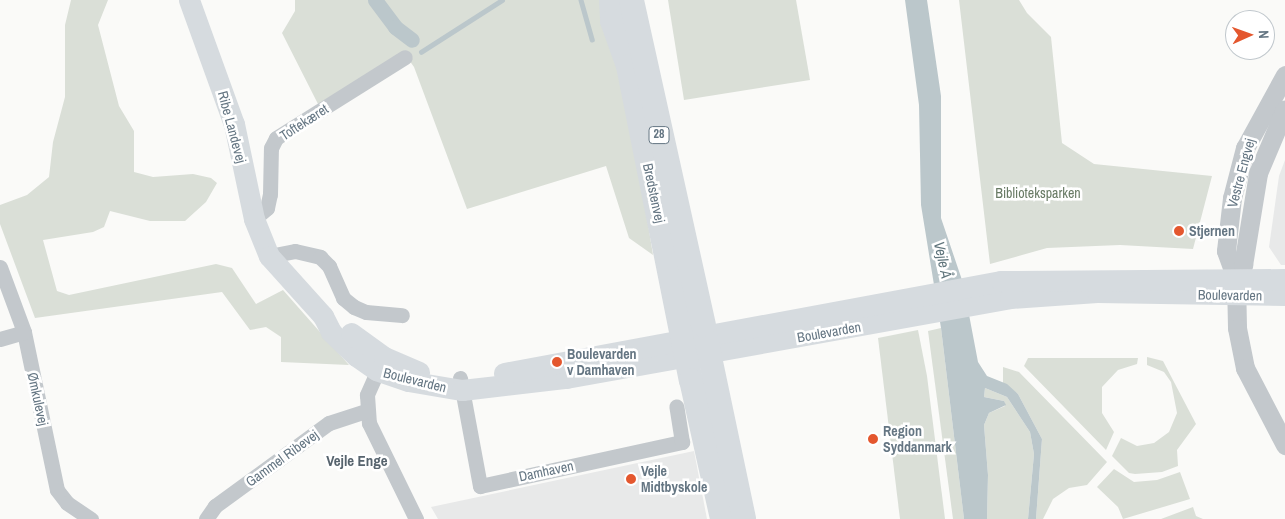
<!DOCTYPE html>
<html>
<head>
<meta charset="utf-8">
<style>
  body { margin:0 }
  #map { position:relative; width:1285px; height:519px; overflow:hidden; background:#fafaf8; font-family:"Archivo Narrow",sans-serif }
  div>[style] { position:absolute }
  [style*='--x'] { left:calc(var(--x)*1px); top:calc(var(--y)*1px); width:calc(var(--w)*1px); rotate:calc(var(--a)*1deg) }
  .built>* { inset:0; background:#e8e9e9 }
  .green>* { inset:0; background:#dadfd7 }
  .water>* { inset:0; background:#bbc7cb }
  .stream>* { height:4.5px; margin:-2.25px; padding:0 2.25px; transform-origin:2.25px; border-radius:2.25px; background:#bbc7cb }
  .canal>* { height:15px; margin:-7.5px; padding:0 7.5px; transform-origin:7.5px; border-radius:7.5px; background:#bbc7cb }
  .minor>* { height:15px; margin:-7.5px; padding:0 7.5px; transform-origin:7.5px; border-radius:7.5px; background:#c3c8cc }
  .tertiary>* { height:19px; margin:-9.5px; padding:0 9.5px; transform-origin:9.5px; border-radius:9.5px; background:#c3c8cc }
  .secondary>* { height:21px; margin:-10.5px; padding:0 10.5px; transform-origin:10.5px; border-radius:10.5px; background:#d6dbdf }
  .primary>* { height:24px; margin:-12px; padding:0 12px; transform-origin:12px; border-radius:12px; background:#d6dbdf }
  .trunk>* { height:25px; margin:-12.5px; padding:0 12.5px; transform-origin:12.5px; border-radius:12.5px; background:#d6dbdf }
  .dots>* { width:14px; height:14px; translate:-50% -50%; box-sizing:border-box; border:2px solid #fff; border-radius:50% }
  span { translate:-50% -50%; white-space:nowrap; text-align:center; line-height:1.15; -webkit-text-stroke:5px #fff; paint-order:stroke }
  .shield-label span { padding:1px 4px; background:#fff; border:1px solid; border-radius:4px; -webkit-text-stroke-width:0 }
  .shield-label { font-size:12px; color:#657683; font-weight:700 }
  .street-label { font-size:14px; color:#657683 }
  .park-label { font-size:14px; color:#687a64 }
  .poi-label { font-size:14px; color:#657683; font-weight:700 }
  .left { translate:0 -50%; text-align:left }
  .water-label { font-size:15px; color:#60757c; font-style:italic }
  .neighbourhood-label { font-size:15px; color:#57646e; font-weight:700 }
  .north { position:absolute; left:1225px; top:10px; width:50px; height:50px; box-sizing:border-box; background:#fff; border:1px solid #c1c8cd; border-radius:50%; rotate:88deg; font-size:14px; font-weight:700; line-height:20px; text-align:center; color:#657683 }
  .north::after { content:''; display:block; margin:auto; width:18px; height:22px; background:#e4572e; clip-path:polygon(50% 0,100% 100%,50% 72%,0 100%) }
</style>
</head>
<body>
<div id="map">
  <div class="built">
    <i style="clip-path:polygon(1285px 160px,1285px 265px,1281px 265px,1269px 247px,1279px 176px)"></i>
    <i style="clip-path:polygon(694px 451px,707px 519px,438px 519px,431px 507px)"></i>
  </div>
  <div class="green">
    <i style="clip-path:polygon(71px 0,108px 0,98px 25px,119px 106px,134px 131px,134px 172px,153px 177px,193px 174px,211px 178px,217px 183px,206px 202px,185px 221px,150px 221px,110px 211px,104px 227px,93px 232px,43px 240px,57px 291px,69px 295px,216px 264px,232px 268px,256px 304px,283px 290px,349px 365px,281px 362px,281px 337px,266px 327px,250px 330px,222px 292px,35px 318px,0 224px,0 205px,27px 195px,49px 177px,53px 142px,65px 97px,65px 25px)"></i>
    <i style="clip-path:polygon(295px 0,604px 0,628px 101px,653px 255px,629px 238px,606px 166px,467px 209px,414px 67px,404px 53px,318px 104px,282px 33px,295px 11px)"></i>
    <i style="clip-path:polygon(668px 0,796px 0,810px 80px,684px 100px)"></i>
    <i style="clip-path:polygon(959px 0,1019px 0,1027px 13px,1051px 37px,1062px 143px,1094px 164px,1212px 176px,1193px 249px,1120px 245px,1047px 248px,990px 264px)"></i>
    <i style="clip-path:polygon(941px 328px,964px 519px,953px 519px,928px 331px)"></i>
    <i style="clip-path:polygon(918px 330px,927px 376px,945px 519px,900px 519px,878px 338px)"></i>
    <i style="clip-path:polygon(1147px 357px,1163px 361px,1196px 424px,1177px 450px,1178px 466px,1162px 472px,1135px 474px,1129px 473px,1112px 456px,1121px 438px,1137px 446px,1154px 443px,1169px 432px,1177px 413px,1171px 382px,1164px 372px,1147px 365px)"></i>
    <i style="clip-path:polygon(1028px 358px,1138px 358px,1137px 364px,1118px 370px,1102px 387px,1102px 413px,1114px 432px,1106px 450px,1024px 366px)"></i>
    <i style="clip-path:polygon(1003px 367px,1019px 372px,1107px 462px,1087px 485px,1069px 488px,1053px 499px,1043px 519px,1036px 519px,1042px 439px,1018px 394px,1003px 383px)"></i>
    <i style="clip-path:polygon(985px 388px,1007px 397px,1030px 432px,1034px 454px,1028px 519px,987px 519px,988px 475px,984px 425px,989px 413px,1005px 406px,1004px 401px,984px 397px)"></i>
    <i style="clip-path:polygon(1114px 469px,1134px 482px,1157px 480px,1180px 472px,1190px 499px,1123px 519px,1118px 507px,1097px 487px)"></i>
    <i style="clip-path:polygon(1193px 507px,1196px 516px,1203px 519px,1161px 519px)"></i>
  </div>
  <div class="water">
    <i style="clip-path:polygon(905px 0,927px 0,941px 96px,941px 218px,963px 283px,978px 362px,987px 376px,1007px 384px,1018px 394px,1042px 439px,1036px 519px,1028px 519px,1034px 454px,1030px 432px,1007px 397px,985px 388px,984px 397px,1004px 401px,1006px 405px,989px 413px,984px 425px,988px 475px,987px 519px,964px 519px,941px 328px,921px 205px,919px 105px)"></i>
  </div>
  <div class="stream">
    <i style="--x:581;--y:0;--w:41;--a:74.2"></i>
    <i style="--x:421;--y:52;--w:96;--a:-32.7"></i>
  </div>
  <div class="canal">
    <i style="--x:375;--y:0;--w:34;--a:53"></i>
    <i style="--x:395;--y:27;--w:21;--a:37"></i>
  </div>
  <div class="minor">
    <i style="--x:254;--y:219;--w:17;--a:-40"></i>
    <i style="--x:267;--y:208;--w:14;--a:-78"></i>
    <i style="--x:270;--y:194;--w:46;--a:-88.8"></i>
    <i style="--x:271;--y:148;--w:11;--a:-63"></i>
    <i style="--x:276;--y:138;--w:152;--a:-32.1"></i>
    <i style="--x:269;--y:256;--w:26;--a:-11"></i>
    <i style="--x:295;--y:251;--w:26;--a:13"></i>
    <i style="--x:320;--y:257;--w:13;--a:45"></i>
    <i style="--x:329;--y:266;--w:35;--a:66"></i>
    <i style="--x:343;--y:298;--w:14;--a:39"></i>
    <i style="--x:354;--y:307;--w:13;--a:23"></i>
    <i style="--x:366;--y:312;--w:36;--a:5"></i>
    <i style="--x:0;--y:267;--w:69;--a:69.7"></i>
    <i style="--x:24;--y:332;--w:161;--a:78.2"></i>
    <i style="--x:57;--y:490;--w:16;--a:52"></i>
    <i style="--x:67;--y:503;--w:29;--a:34"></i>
    <i style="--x:0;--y:339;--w:25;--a:-16"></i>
    <i style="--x:381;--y:363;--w:35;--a:114"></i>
    <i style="--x:367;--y:395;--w:28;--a:86"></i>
    <i style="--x:369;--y:423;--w:107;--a:63.9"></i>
    <i style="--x:460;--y:378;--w:110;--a:79.5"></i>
    <i style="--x:480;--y:486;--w:207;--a:-12.3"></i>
    <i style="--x:682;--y:442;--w:36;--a:-99"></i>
    <i style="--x:206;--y:519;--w:16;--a:-55"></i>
    <i style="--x:215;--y:506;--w:141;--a:-36.1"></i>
    <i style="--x:329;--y:423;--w:39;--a:-18"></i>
  </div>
  <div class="tertiary">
    <i style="--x:1285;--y:75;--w:83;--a:118.7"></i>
    <i style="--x:1245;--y:148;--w:52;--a:104.6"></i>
    <i style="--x:1232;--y:198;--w:53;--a:96.5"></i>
    <i style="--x:1226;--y:251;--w:30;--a:70"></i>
    <i style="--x:1236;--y:279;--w:49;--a:88.8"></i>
    <i style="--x:1237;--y:328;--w:41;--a:78.7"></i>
    <i style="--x:1245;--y:368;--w:87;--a:62.5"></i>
    <i style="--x:1236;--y:279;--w:16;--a:-63"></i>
    <i style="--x:1243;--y:265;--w:93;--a:-80.7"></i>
    <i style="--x:1258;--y:173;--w:69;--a:-67.1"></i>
  </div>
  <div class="secondary">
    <i style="--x:189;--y:0;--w:132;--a:70.1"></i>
    <i style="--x:234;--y:124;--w:97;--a:78.1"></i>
    <i style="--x:254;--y:219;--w:40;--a:68"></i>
    <i style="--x:269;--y:256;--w:81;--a:48"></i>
    <i style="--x:323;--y:316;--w:18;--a:63"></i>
    <i style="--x:331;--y:332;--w:35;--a:44"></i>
    <i style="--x:356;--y:356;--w:24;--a:35"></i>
    <i style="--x:376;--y:370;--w:34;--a:19"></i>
    <i style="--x:408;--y:381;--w:55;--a:9.5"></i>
    <i style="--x:462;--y:390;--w:105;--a:-6.6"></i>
    <i style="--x:566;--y:378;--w:451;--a:-10.2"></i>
    <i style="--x:1010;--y:298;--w:87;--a:-3.9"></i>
    <i style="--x:1097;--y:292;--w:188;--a:0.9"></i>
    <i style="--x:351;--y:333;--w:41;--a:36"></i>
    <i style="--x:384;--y:357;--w:38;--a:23"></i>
    <i style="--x:504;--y:373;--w:505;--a:-10.49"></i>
    <i style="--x:1001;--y:281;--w:284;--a:-0.4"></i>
  </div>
  <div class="primary">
    <i style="--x:611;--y:0;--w:21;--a:87"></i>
    <i style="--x:612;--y:21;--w:48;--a:70.4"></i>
    <i style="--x:628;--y:66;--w:320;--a:78.7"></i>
    <i style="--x:691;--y:380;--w:142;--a:77.4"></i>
    <i style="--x:703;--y:324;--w:199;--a:78.1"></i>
  </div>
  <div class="trunk">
    <i style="--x:631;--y:0;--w:332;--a:77.5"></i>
  </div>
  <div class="dots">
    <i style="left:1179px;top:231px;background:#e4572e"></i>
    <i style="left:557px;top:362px;background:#e4572e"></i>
    <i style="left:873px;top:439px;background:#e4572e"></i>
    <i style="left:631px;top:479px;background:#e4572e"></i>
  </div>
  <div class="shield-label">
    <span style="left:659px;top:135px">28</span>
  </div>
  <div class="street-label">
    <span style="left:304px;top:122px;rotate:-33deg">Toftekæret</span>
    <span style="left:232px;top:127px;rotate:75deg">Ribe Landevej</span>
    <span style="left:1241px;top:173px;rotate:-75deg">Vestre Engvej</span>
    <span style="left:654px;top:193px;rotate:78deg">Bredstenvej</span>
    <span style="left:1230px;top:295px;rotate:1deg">Boulevarden</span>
    <span style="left:829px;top:332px;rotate:-10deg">Boulevarden</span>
    <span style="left:415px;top:380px;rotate:14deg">Boulevarden</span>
    <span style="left:38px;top:399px;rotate:78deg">Ømkulevej</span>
    <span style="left:282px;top:458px;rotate:-36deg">Gammel Ribevej</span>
    <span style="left:546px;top:471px;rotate:-12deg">Damhaven</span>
  </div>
  <div class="park-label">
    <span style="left:1038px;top:193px">Biblioteksparken</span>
  </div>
  <div class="poi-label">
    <span class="left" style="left:1189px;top:231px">Stjernen</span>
    <span class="left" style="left:567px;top:362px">Boulevarden<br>v Damhaven</span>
    <span class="left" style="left:883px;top:439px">Region<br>Syddanmark</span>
    <span class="left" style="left:641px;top:479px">Vejle<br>Midtbyskole</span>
  </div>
  <div class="water-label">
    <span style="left:943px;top:260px;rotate:78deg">Vejle Å</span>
  </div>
  <div class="neighbourhood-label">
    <span style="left:357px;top:461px">Vejle Enge</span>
  </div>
  <div class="north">N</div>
</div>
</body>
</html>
